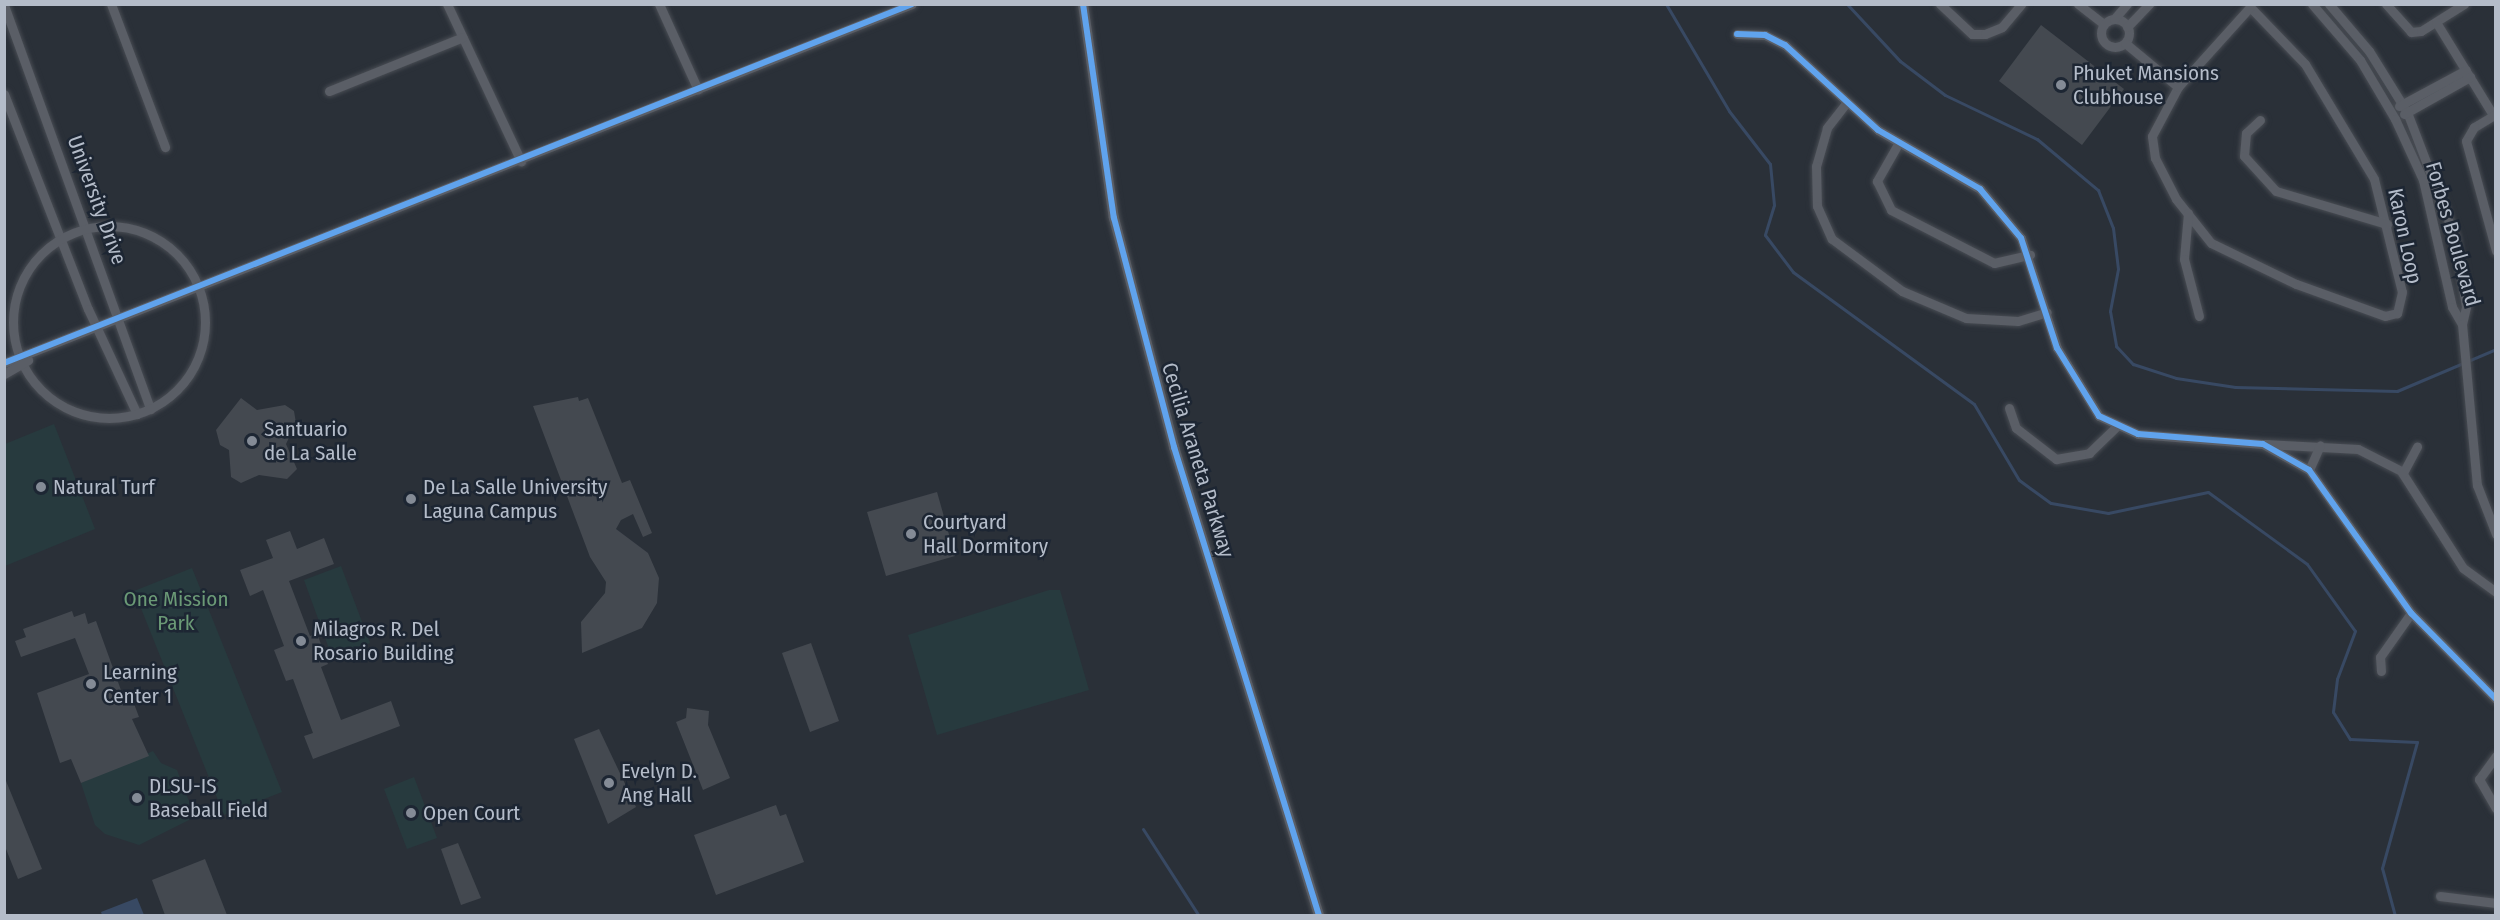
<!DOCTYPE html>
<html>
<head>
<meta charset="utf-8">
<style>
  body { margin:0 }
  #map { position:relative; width:2500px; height:920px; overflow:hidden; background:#2a3038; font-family:"Fira Sans Condensed",sans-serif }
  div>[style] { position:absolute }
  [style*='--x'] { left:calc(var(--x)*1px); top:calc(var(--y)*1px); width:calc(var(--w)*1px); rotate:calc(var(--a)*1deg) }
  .green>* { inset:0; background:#273a3e }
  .water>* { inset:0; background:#384963 }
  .stream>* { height:3px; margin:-1.5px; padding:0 1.5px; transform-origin:1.5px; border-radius:1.5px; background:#384963 }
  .building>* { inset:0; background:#444950 }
  .roads { filter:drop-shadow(0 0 2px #484c53) drop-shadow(0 0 2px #484c53) }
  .minor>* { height:9px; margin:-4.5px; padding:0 4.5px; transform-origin:4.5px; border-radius:4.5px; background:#5a5e66 }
  .minor>.ring { margin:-4.5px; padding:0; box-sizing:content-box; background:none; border:9px solid #5a5e66; border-radius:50% }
  .tertiary>* { height:10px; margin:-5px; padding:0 5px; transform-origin:5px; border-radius:5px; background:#5a5e66 }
  .cycleway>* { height:6px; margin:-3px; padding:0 3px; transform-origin:3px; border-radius:3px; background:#60a3ed }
  .dots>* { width:16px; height:16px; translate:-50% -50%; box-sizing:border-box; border:3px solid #1d2633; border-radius:50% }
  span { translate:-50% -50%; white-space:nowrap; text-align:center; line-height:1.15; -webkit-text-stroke:5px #1d2633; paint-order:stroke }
  .poi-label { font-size:21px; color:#b4bcc9 }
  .left { translate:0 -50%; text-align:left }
  .street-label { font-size:21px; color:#b4bcc9 }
  .park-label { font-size:21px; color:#6b9a76 }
  .frame { position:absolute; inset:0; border:6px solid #b4bcc9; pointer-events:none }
</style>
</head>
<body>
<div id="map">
  <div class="green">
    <i style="clip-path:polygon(54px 424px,95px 529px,5px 566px,5px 444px)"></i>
    <i style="clip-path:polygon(341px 566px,370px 643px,332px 657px,304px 580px)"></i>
    <i style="clip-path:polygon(192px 568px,282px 792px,224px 815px,134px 591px)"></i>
    <i style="clip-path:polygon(1049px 590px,1060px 590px,1089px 690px,937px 735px,908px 635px)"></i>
    <i style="clip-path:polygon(153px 751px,161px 763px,177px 770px,195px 817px,139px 845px,105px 834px,95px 825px,81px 783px)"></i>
    <i style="clip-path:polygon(414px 777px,437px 838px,407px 849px,384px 789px)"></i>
  </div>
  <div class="water">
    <i style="clip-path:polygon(137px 898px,144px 915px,102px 915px,101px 912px)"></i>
  </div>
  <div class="stream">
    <i style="--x:1666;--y:4;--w:124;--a:59.5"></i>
    <i style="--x:1729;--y:111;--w:67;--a:52.3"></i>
    <i style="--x:1770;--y:164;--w:41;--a:84.4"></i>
    <i style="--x:1774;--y:205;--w:31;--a:107"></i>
    <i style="--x:1765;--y:235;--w:46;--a:52.9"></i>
    <i style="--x:1793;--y:272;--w:224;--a:36.1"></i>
    <i style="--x:1974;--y:404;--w:88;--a:59.4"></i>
    <i style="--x:2019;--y:480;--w:39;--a:36"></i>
    <i style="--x:2051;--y:503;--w:58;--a:10"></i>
    <i style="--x:2108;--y:513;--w:102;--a:-11.9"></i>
    <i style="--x:2208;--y:492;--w:122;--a:36"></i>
    <i style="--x:2307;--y:564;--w:82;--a:54.4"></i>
    <i style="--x:2355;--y:631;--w:51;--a:110.6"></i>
    <i style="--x:2337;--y:679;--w:33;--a:97"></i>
    <i style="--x:2333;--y:712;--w:32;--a:58"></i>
    <i style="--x:2350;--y:739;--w:67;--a:2.6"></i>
    <i style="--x:2417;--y:742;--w:131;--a:105.5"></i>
    <i style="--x:2382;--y:868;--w:50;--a:74.8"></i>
    <i style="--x:1847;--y:4;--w:78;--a:47.1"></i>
    <i style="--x:1900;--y:61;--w:56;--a:37.1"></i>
    <i style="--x:1945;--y:95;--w:102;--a:25.6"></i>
    <i style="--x:2037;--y:139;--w:80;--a:39.9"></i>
    <i style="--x:2098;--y:190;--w:41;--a:68.5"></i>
    <i style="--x:2113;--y:228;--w:41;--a:83"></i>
    <i style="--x:2118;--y:269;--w:43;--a:100.8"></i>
    <i style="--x:2110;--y:311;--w:36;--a:80"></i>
    <i style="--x:2116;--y:346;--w:25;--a:47"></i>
    <i style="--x:2133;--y:364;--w:45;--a:18"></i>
    <i style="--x:2176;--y:378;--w:60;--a:8.7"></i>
    <i style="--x:2235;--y:387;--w:162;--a:1.4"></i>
    <i style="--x:2397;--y:391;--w:108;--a:-23"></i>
    <i style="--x:1143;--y:829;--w:103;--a:57.2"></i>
  </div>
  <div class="building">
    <i style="clip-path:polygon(2041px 25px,2124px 89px,2082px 145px,1999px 81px)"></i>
    <i style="clip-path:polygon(578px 397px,579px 401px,588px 398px,622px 483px,630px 480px,652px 533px,643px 537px,633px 514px,621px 520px,616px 529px,648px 553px,659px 578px,657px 603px,642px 628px,582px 653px,581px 622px,605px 593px,606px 582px,590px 557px,533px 406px)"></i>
    <i style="clip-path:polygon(241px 398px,257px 410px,285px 405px,294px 411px,296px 423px,286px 444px,297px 469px,287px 479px,259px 475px,241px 483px,231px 477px,229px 450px,220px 445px,216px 430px)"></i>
    <i style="clip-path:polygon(937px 492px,955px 556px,886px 576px,867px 512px)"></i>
    <i style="clip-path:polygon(290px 531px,297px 549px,324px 538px,334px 564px,289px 581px,310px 636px,317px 633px,328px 664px,321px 667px,341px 720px,391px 701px,400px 726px,313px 759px,304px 736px,313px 733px,293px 679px,286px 681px,274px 650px,284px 646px,263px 590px,250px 596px,240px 570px,273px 558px,266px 540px)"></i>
    <i style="clip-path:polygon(72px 611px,74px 617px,85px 613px,88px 624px,96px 621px,126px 704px,133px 701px,139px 717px,132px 719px,149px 756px,81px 783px,71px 759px,60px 763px,37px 693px,89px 674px,75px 638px,21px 657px,15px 641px,26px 637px,23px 629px)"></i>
    <i style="clip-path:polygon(811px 643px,839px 721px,810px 732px,782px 653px)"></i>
    <i style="clip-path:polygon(687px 708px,709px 711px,708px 725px,730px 778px,703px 790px,676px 722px,686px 718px)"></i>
    <i style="clip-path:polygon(599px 729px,636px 807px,608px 824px,574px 739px)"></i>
    <i style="clip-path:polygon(4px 776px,42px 869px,18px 879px,4px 844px)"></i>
    <i style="clip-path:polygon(776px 805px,780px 816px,786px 814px,804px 862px,716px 895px,694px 835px)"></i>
    <i style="clip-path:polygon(458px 843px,481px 898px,461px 905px,441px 849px)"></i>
    <i style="clip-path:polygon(205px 859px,227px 915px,165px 915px,152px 880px)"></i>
  </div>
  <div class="roads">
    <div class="minor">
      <i style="--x:111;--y:4;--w:153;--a:69.3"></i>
      <i style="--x:447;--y:4;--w:174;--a:64.8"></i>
      <i style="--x:659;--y:4;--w:94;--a:65.6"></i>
      <i style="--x:1940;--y:4;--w:44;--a:43.2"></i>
      <i style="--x:1972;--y:34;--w:13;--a:0"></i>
      <i style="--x:1985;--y:34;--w:18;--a:-22"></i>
      <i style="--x:2002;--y:27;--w:30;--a:-50"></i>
      <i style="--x:2078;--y:4;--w:33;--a:38"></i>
      <i style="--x:2312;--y:4;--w:74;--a:49.4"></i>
      <i style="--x:2360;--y:60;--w:69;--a:59.3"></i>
      <i style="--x:2395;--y:119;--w:67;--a:65.3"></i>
      <i style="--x:2423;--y:180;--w:130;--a:77.1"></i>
      <i style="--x:2452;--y:307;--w:20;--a:60"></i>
      <i style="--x:2329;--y:4;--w:62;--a:49.6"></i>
      <i style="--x:2369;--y:51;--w:72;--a:58.1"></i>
      <i style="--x:2407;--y:112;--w:135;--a:69.1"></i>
      <i style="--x:2455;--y:238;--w:70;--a:80.9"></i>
      <i style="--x:2466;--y:307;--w:17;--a:103"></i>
      <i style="--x:2462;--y:324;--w:162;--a:84.7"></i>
      <i style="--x:2477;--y:485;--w:53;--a:68.8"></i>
      <i style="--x:2386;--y:4;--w:38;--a:48"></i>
      <i style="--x:2411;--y:32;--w:10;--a:-6"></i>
      <i style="--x:2421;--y:31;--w:51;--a:-32.1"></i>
      <i style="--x:4;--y:5;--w:430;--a:70.1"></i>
      <i style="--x:2250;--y:7;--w:79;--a:46"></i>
      <i style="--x:2305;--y:64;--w:134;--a:59"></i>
      <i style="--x:2374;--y:179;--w:116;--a:76.1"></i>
      <i style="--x:2402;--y:292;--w:22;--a:103"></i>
      <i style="--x:2397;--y:313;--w:12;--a:166"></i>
      <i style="--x:2385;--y:316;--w:95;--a:-160.2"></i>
      <i style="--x:2296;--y:284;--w:94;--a:-154.2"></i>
      <i style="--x:2211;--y:243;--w:56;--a:-128.5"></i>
      <i style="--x:2176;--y:199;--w:46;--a:-117.1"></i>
      <i style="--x:2155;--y:158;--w:22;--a:-98"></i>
      <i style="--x:2152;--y:136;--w:55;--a:-62"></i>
      <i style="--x:2178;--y:87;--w:108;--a:-48"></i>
      <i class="ring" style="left:2101px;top:19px;width:19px;height:19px"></i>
      <i style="--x:2114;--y:19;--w:20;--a:-49"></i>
      <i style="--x:2436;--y:22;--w:109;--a:58.5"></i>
      <i style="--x:2127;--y:27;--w:32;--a:-46"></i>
      <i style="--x:1737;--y:34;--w:28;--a:2"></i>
      <i style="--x:1765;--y:35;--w:22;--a:27"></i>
      <i style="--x:1785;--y:45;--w:126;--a:42.4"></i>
      <i style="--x:1878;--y:130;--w:118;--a:30"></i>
      <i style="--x:1980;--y:189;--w:64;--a:50.1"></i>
      <i style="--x:2021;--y:238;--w:116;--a:71.9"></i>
      <i style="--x:2057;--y:348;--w:80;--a:58.3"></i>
      <i style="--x:2099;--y:416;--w:43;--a:24.8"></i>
      <i style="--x:2138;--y:434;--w:125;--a:4.6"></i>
      <i style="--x:2263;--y:444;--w:53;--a:29.5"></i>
      <i style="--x:2309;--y:470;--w:176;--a:54.5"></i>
      <i style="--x:2411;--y:613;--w:121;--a:45.3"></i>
      <i style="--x:2125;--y:43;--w:69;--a:39.7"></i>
      <i style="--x:329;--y:91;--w:144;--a:-21.9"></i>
      <i style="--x:4;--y:94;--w:231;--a:68.7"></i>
      <i style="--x:88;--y:309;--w:116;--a:65"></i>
      <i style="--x:1847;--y:102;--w:33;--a:128"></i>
      <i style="--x:1827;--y:128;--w:40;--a:106"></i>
      <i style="--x:1816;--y:166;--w:40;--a:88.6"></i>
      <i style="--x:1817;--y:206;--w:36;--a:66"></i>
      <i style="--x:1832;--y:239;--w:87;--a:36.6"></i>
      <i style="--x:1902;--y:291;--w:69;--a:22.9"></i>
      <i style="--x:1966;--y:318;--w:52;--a:3.3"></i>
      <i style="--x:2018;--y:321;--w:30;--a:-17"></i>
      <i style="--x:2399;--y:106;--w:76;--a:-28.2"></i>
      <i style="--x:2404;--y:114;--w:76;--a:-29.3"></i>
      <i style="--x:2496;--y:114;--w:26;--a:149"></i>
      <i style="--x:2474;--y:127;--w:16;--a:120"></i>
      <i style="--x:2466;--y:141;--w:114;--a:74.7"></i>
      <i style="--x:2260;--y:120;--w:19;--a:137"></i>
      <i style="--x:2246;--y:133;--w:23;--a:95"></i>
      <i style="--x:2244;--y:156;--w:47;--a:47.6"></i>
      <i style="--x:2276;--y:191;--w:116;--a:16.6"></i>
      <i style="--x:1898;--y:144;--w:43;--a:119.6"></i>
      <i style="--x:1877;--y:181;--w:32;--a:64"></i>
      <i style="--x:1891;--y:210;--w:116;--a:27.2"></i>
      <i style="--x:1994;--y:263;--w:37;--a:-13"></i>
      <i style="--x:2188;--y:213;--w:46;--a:95"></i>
      <i style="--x:2184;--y:259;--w:59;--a:75.3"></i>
      <i class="ring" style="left:13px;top:226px;width:183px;height:183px"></i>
      <i style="--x:4;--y:363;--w:976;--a:-21.57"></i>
      <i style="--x:4;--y:374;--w:28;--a:-30"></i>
      <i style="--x:2009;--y:408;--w:21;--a:71"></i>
      <i style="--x:2016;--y:428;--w:51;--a:37.8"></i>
      <i style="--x:2056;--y:459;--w:34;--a:-10"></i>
      <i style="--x:2089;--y:453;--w:37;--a:-44"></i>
      <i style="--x:2265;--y:444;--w:93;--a:3.1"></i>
      <i style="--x:2358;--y:449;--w:48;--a:27.1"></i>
      <i style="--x:2401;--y:471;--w:115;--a:57.4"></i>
      <i style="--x:2463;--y:568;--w:41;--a:36"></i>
      <i style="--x:2309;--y:470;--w:27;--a:-66"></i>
      <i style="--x:2403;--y:473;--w:30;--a:-62"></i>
      <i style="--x:2381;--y:671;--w:14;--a:-94"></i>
      <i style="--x:2380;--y:657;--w:54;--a:-54.8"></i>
      <i style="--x:2496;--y:756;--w:29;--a:126"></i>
      <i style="--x:2479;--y:779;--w:34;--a:60"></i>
      <i style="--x:2440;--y:896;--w:56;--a:7.1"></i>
    </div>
    <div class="tertiary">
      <i style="--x:1083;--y:4;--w:216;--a:81.8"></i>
      <i style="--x:1114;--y:218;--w:237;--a:75.3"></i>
      <i style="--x:1174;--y:447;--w:491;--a:72.8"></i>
    </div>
  </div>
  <div class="cycleway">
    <i style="--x:1083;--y:4;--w:216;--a:81.8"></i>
    <i style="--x:1114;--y:218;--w:237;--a:75.3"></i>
    <i style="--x:1174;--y:447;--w:491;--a:72.8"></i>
    <i style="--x:1737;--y:34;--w:28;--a:2"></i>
    <i style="--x:1765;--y:35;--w:22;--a:27"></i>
    <i style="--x:1785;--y:45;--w:126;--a:42.4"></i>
    <i style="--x:1878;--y:130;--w:118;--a:30"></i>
    <i style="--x:1980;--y:189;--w:64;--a:50.1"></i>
    <i style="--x:2021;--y:238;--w:116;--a:71.9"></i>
    <i style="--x:2057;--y:348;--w:80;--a:58.3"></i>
    <i style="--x:2099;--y:416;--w:43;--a:24.8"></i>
    <i style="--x:2138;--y:434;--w:125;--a:4.6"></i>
    <i style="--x:2263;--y:444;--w:53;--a:29.5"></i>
    <i style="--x:2309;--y:470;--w:176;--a:54.5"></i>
    <i style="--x:2411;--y:613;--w:121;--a:45.3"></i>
    <i style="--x:4;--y:363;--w:976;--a:-21.57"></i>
  </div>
  <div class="dots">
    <i style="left:2061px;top:85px;background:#848b96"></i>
    <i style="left:252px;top:441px;background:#848b96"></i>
    <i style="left:41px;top:487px;background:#848b96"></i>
    <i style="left:411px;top:499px;background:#848b96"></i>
    <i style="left:911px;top:534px;background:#848b96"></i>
    <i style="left:301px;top:641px;background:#848b96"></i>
    <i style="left:91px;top:684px;background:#848b96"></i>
    <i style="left:609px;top:783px;background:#848b96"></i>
    <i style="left:137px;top:798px;background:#848b96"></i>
    <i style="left:411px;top:813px;background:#848b96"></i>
  </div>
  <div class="poi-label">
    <span class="left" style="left:2073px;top:85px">Phuket Mansions<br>Clubhouse</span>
    <span class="left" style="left:264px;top:441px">Santuario<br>de La Salle</span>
    <span class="left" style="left:53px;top:487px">Natural Turf</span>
    <span class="left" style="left:423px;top:499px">De La Salle University<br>Laguna Campus</span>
    <span class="left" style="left:923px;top:534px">Courtyard<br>Hall Dormitory</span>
    <span class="left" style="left:313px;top:641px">Milagros R. Del<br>Rosario Building</span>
    <span class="left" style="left:103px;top:684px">Learning<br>Center 1</span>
    <span class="left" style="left:621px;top:783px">Evelyn D.<br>Ang Hall</span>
    <span class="left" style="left:149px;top:798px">DLSU-IS<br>Baseball Field</span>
    <span class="left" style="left:423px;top:813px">Open Court</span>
  </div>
  <div class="street-label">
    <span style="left:97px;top:200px;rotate:70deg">University Drive</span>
    <span style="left:2453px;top:234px;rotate:74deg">Forbes Boulevard</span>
    <span style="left:2405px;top:236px;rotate:78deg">Karon Loop</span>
    <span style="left:1198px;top:460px;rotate:73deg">Cecilia Araneta Parkway</span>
  </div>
  <div class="park-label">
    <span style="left:176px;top:611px">One Mission<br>Park</span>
  </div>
  <div class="frame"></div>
</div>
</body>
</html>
